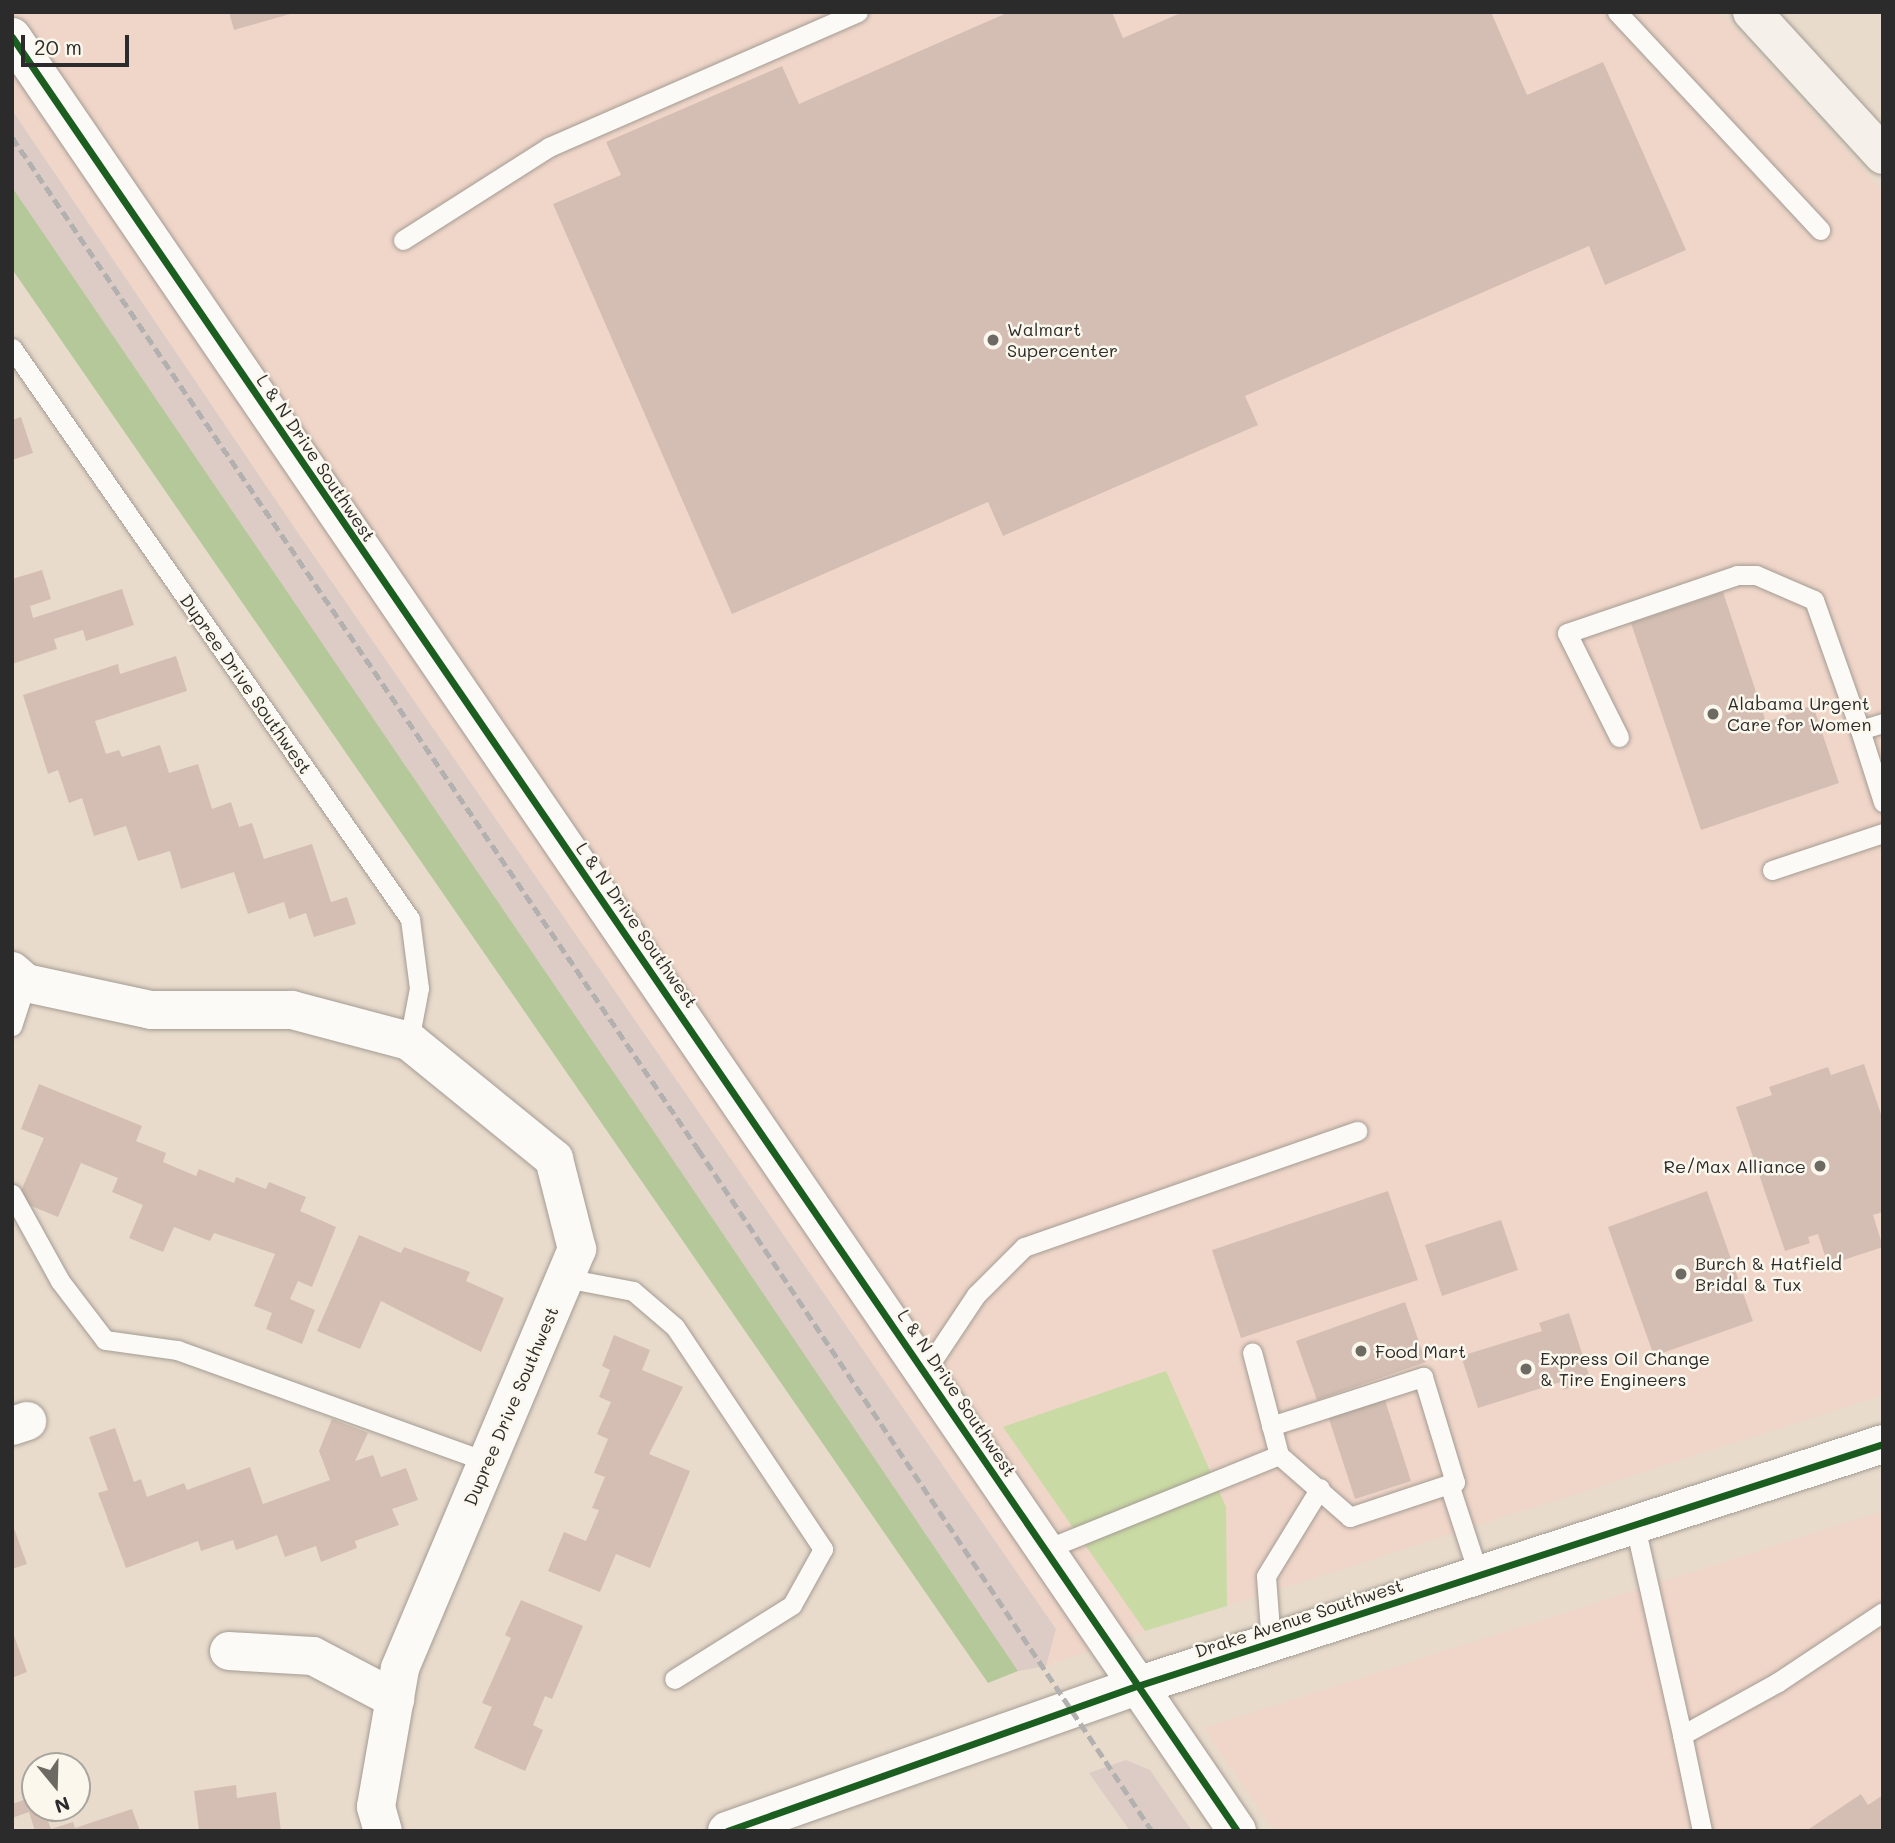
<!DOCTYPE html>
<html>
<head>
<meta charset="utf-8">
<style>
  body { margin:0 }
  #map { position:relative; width:1895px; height:1843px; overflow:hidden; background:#e8dbcc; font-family:Mali,sans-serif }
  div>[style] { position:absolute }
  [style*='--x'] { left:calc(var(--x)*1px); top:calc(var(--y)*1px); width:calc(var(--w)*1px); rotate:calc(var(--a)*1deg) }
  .built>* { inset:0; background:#f0d6c9 }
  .industrial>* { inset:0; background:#dcccc5 }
  .green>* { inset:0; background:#cadaa4 }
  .forest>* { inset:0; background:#b5c89a }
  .building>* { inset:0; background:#d4beb3 }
  .roads { filter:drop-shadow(0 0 2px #a49c93) drop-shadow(0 0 2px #a49c93) }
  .service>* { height:19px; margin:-9.5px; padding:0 9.5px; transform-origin:9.5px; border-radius:9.5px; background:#fcfaf7 }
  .minor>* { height:38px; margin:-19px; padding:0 19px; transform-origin:19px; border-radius:19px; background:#fcfaf7 }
  .tertiary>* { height:38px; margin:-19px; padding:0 19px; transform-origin:19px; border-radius:19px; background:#fcfaf7 }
  .secondary>* { height:38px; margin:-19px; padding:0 19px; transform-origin:19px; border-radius:19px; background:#f6f0ea }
  .rail>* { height:5px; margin-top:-2.5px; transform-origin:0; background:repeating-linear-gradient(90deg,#b3b1af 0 10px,transparent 0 15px) }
  .cycleway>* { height:7px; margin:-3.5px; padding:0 3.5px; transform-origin:3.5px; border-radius:3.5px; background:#1b5e20 }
  .dots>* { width:19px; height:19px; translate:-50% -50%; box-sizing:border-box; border:4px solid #fbf7ec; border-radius:50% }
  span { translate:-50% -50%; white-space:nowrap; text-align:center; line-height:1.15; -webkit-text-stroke:5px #fbf7ec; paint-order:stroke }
  .poi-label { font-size:18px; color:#2b2b2b }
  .left { translate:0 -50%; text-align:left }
  .right { translate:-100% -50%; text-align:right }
  .street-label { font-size:18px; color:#2b2b2b }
  .frame { position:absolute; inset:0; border:14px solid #2b2b2b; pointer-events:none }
  .north { position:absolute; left:21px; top:1752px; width:70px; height:70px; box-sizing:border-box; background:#fbf7ec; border:2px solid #a8a59f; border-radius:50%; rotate:161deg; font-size:19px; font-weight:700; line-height:28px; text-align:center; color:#2b2b2b }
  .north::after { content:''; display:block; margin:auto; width:24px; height:32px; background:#6d6963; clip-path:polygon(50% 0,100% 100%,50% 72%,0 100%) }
  .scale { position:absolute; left:21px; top:35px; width:108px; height:32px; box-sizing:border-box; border:4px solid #2b2b2b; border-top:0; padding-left:9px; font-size:21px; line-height:24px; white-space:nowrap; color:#2b2b2b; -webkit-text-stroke:5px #fbf7ec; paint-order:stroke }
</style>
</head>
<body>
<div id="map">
  <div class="built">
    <i style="clip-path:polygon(12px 12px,1720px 12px,1883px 192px,1883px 1395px,1227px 1606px,1226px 1507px,1165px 1372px,1004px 1427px,1145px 1631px,1046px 1666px,1056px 1629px,296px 530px,12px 110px)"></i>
    <i style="clip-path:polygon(1883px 1511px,1883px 1831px,1274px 1831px,1204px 1728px)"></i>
  </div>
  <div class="industrial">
    <i style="clip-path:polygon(12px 110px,296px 530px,1056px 1629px,1046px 1666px,1018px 1671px,12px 187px)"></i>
    <i style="clip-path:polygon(1126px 1760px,1150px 1770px,1192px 1831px,1130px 1831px,1089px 1773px)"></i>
  </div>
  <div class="green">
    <i style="clip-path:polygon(1166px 1371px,1226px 1507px,1227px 1606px,1145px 1631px,1003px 1427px)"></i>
  </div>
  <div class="forest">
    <i style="clip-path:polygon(12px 187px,642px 1114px,1018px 1671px,988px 1683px,12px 269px)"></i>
  </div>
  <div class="building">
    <i style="clip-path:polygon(229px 12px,293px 12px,294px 13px,234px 30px)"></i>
    <i style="clip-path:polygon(1009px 12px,1112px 12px,1123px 38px,1183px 12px,1491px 12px,1527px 95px,1603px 62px,1686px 250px,1605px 285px,1589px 246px,1245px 396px,1258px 425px,1003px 536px,988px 502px,732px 614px,553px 204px,621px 175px,606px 142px,782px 66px,799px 104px)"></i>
    <i style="clip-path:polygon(21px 417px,33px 453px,12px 460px,12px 420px)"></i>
    <i style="clip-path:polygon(42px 570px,51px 599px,30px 606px,33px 618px,122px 589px,134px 625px,86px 641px,83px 630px,54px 639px,57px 649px,12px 664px,12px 579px)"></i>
    <i style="clip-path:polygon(1723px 592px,1766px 722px,1813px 705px,1839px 783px,1701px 830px,1631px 623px)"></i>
    <i style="clip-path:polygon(176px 656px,187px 691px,95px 721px,106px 754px,119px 750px,122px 757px,160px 745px,169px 773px,198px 764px,212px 809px,231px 802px,239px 827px,252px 823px,264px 859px,312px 844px,331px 902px,347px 897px,356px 924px,314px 937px,306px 913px,289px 919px,284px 902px,248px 914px,234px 872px,181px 889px,170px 851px,138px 861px,126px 826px,94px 836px,82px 798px,69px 803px,58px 770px,48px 774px,23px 695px,118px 664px,120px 674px)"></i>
    <i style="clip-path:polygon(1864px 1064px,1883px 1120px,1883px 1212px,1873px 1215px,1883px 1247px,1828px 1265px,1818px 1234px,1808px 1237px,1810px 1243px,1785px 1251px,1736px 1107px,1772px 1095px,1769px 1087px,1828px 1067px,1831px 1075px)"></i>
    <i style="clip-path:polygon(39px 1084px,142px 1126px,136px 1141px,166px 1153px,163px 1162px,196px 1176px,199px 1169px,234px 1183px,236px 1177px,266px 1189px,269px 1182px,306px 1197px,300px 1211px,336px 1227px,312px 1287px,298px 1281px,290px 1299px,315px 1310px,302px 1344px,266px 1329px,272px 1313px,254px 1306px,275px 1254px,214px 1233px,210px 1241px,174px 1227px,163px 1252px,129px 1238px,143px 1205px,112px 1192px,118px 1178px,81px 1163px,58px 1217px,17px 1200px,44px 1138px,21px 1129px)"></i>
    <i style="clip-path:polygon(1388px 1191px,1418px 1280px,1241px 1338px,1212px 1250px)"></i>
    <i style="clip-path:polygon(1707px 1191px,1753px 1321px,1654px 1356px,1608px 1227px)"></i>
    <i style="clip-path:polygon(1501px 1220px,1518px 1270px,1442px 1296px,1425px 1245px)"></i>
    <i style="clip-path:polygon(359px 1235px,401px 1253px,404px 1247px,470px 1272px,466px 1281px,504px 1298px,481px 1352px,381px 1301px,360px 1349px,317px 1331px)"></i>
    <i style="clip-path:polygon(1405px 1302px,1426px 1362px,1317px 1400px,1296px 1341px)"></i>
    <i style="clip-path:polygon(1569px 1313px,1591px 1381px,1563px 1390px,1561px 1382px,1478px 1408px,1461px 1356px,1542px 1331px,1539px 1323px)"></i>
    <i style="clip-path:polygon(614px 1335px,650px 1350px,642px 1370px,683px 1387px,649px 1454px,690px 1471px,650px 1568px,616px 1554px,600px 1592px,548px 1571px,564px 1532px,586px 1541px,599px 1510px,592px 1508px,605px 1477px,594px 1473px,608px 1439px,597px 1434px,611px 1402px,599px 1397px,610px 1370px,602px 1366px)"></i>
    <i style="clip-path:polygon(1384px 1397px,1411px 1481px,1355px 1499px,1328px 1416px)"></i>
    <i style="clip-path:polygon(332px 1419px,368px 1433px,355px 1461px,373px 1455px,381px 1477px,406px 1468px,418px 1500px,392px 1509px,399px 1525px,355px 1541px,357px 1548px,321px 1562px,316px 1546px,285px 1557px,277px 1535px,236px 1550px,233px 1540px,201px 1551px,198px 1541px,126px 1568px,98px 1493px,108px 1490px,89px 1437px,115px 1428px,134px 1482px,141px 1479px,147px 1497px,184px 1483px,187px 1490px,250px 1467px,263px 1504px,330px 1480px,319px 1451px)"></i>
    <i style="clip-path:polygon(12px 1523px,27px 1564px,12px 1569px)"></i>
    <i style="clip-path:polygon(521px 1600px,583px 1626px,552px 1699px,545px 1696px,533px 1725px,543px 1730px,525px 1771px,474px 1748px,492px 1707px,482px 1703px,511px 1638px,505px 1635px)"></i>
    <i style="clip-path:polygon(12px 1630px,27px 1672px,12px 1678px)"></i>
    <i style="clip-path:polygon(236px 1785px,237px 1798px,276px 1792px,281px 1831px,199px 1831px,194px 1791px)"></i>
    <i style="clip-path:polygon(1861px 1794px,1868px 1805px,1883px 1795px,1883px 1831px,1806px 1831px)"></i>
    <i style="clip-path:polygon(35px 1796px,35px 1808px,43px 1808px,51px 1829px,73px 1822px,75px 1828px,132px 1809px,140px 1831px,35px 1831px,29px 1812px,12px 1818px,12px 1804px)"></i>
  </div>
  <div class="roads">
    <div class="service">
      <i style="--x:1617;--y:12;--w:298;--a:47"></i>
      <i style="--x:403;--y:240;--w:173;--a:-32.5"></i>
      <i style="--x:549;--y:147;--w:337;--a:-23.6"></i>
      <i style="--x:12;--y:348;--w:696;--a:55.12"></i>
      <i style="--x:410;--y:919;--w:70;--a:82.6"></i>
      <i style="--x:419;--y:988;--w:54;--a:100.7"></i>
      <i style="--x:1860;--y:730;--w:76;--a:72.3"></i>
      <i style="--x:1619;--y:737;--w:116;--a:-116.6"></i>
      <i style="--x:1567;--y:633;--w:180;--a:-18.8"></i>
      <i style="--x:1737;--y:575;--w:19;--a:0"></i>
      <i style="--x:1756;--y:575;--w:63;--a:23.3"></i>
      <i style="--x:1814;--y:600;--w:138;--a:70.5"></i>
      <i style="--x:1860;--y:730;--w:24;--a:-17"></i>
      <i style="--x:1772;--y:870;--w:117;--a:-18.4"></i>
      <i style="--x:12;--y:1026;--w:45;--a:-72"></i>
      <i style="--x:12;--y:1194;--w:99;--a:61.1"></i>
      <i style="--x:60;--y:1281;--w:74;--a:52.7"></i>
      <i style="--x:105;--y:1340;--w:73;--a:7.9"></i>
      <i style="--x:177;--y:1350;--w:331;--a:19.8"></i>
      <i style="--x:565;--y:1278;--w:69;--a:10.8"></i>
      <i style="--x:633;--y:1291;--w:55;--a:40.6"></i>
      <i style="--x:675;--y:1327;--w:267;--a:56.3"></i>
      <i style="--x:823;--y:1549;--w:64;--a:119"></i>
      <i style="--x:792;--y:1605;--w:139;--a:147.9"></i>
      <i style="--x:924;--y:1373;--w:94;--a:-56.3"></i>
      <i style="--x:976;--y:1295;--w:68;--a:-45"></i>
      <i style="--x:1024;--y:1247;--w:353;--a:-19.2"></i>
      <i style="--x:1271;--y:1426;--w:160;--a:-17.9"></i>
      <i style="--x:1423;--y:1377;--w:110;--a:73.1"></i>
      <i style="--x:1455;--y:1482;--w:111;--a:161.6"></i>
      <i style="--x:1350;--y:1517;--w:94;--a:-138.9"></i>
      <i style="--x:1449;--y:1484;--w:97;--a:71.9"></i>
      <i style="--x:1635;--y:1526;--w:214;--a:77.3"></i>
      <i style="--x:1682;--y:1735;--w:110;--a:-28.9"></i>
      <i style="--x:1778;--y:1682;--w:126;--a:-33.7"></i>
      <i style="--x:1044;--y:1550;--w:253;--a:-22"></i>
      <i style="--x:1279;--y:1455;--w:106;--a:-104.7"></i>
      <i style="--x:1271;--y:1643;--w:67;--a:-94.3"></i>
      <i style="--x:1266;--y:1576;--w:103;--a:-58.5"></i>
      <i style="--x:1682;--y:1735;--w:98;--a:78.2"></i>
    </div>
    <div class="minor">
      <i style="--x:12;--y:971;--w:18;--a:41"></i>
      <i style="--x:26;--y:983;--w:128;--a:12.2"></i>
      <i style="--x:151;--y:1010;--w:141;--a:0"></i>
      <i style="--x:292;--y:1010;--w:121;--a:14.8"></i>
      <i style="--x:409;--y:1041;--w:187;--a:39.1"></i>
      <i style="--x:554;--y:1159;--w:93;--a:75.7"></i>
      <i style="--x:577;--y:1249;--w:456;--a:112.9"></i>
      <i style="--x:400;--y:1669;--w:140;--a:99.9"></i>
      <i style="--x:376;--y:1807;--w:25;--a:74"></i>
      <i style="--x:12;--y:1426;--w:16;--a:-18"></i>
      <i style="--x:229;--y:1651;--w:84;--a:3.4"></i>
      <i style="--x:313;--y:1656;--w:93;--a:27.7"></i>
    </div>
    <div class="tertiary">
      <i style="--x:12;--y:37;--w:2172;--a:55.67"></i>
      <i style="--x:727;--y:1831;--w:435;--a:-19.5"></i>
      <i style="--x:1137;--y:1686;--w:784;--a:-17.97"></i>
    </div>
    <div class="secondary">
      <i style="--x:1752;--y:12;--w:194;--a:47.5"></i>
    </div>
  </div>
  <div class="rail">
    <i style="--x:12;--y:137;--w:1223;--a:55.87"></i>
    <i style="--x:698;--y:1149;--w:819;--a:56.35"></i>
  </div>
  <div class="cycleway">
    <i style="--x:12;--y:37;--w:2172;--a:55.67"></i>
    <i style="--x:727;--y:1831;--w:435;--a:-19.5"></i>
    <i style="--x:1137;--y:1686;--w:784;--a:-17.97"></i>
  </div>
  <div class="dots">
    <i style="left:993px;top:340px;background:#6d6963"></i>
    <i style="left:1713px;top:714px;background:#6d6963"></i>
    <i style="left:1820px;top:1166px;background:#6d6963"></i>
    <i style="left:1681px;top:1274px;background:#6d6963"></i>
    <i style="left:1361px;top:1351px;background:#6d6963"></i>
    <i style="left:1526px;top:1369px;background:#6d6963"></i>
  </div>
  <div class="poi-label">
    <span class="left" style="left:1007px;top:340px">Walmart<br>Supercenter</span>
    <span class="left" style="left:1727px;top:714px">Alabama Urgent<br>Care for Women</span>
    <span class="right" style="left:1806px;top:1166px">Re/Max Alliance</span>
    <span class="left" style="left:1695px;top:1274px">Burch &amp; Hatfield<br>Bridal &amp; Tux</span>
    <span class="left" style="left:1375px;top:1351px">Food Mart</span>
    <span class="left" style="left:1540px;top:1369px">Express Oil Change<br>&amp; Tire Engineers</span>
  </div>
  <div class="street-label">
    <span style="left:316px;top:458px;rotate:56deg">L &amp; N Drive Southwest</span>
    <span style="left:246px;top:684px;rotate:55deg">Dupree Drive Southwest</span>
    <span style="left:637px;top:925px;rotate:55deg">L &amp; N Drive Southwest</span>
    <span style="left:957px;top:1393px;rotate:56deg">L &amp; N Drive Southwest</span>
    <span style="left:511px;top:1406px;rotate:-67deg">Dupree Drive Southwest</span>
    <span style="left:1299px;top:1618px;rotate:-18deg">Drake Avenue Southwest</span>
  </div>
  <div class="frame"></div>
  <div class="north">N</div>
  <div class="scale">20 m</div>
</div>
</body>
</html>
